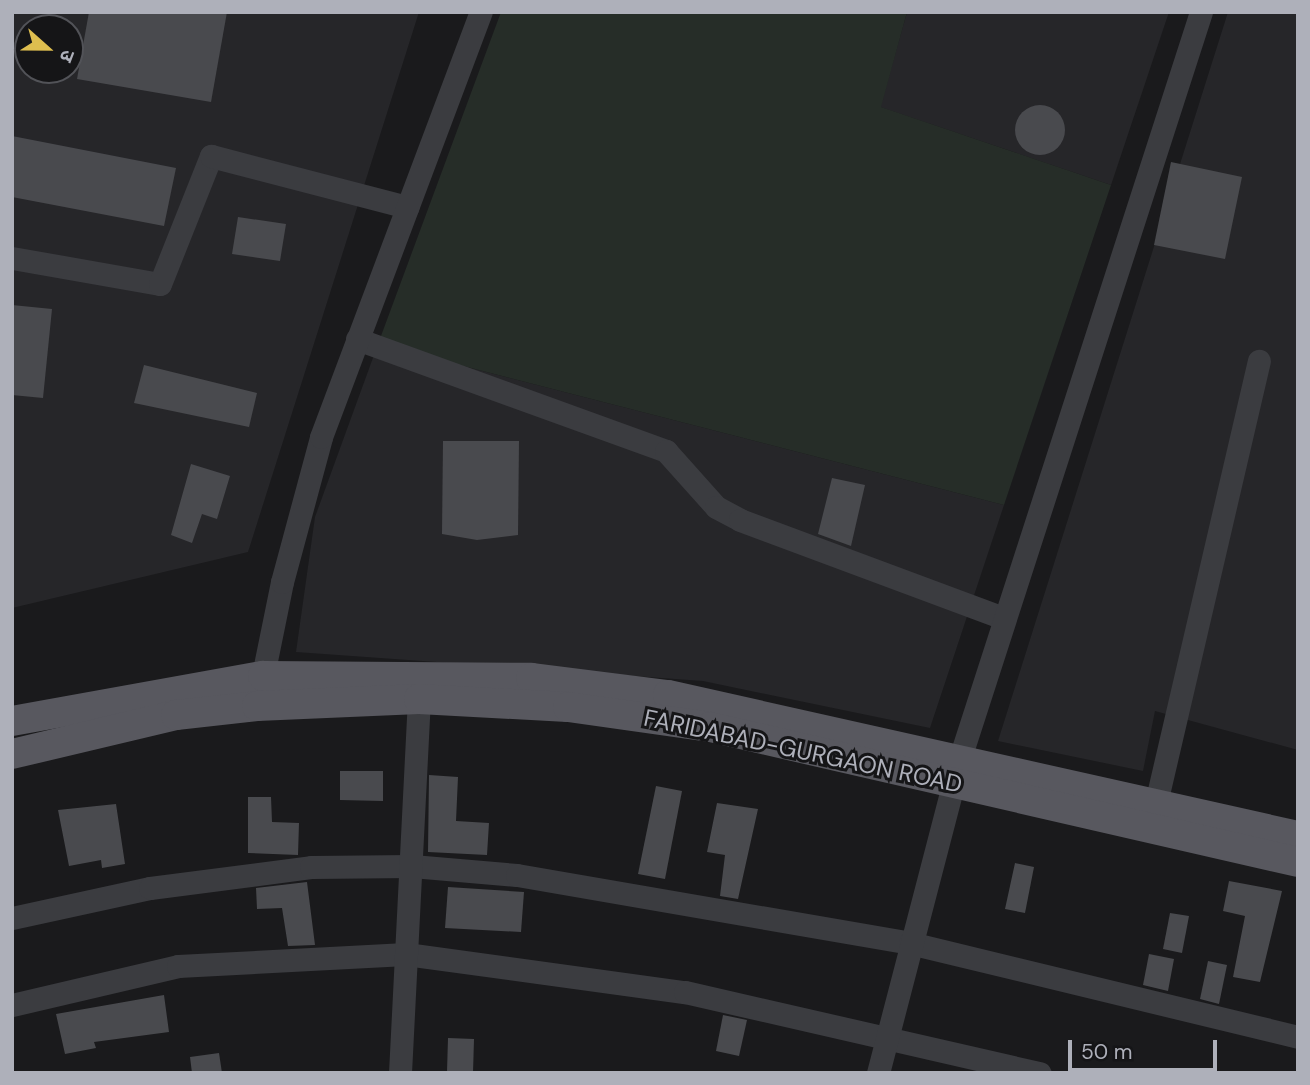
<!DOCTYPE html>
<html>
<head>
<meta charset="utf-8">
<style>
  body { margin:0 }
  #map { position:relative; width:1310px; height:1085px; overflow:hidden; background:#1a1a1c; font-family:"DM Sans","Noto Sans Devanagari",sans-serif }
  div>[style] { position:absolute }
  [style*='--x'] { left:calc(var(--x)*1px); top:calc(var(--y)*1px); width:calc(var(--w)*1px); rotate:calc(var(--a)*1deg) }
  .built>* { inset:0; background:#262629 }
  .green>* { inset:0; background:#262d28 }
  .building>* { inset:0; background:#494a4e }
  .round { border-radius:50% }
  .minor>* { height:23px; margin:-11.5px; padding:0 11.5px; transform-origin:11.5px; border-radius:11.5px; background:#3b3c40 }
  .major>* { height:30px; margin:-15px; padding:0 15px; transform-origin:15px; border-radius:15px; background:#58585f }
  span { translate:-50% -50%; white-space:nowrap; text-align:center; line-height:1.15; -webkit-text-stroke:6px #151517; paint-order:stroke }
  .street-label { font-size:24px; color:#aeb0ba }
  .frame { position:absolute; inset:0; border:14px solid #aeb0ba; pointer-events:none }
  .north { position:absolute; left:14px; top:14px; width:70px; height:70px; box-sizing:border-box; background:#151517; border:2px solid #525358; border-radius:50%; rotate:111deg; font-size:19px; font-weight:700; line-height:28px; text-align:center; color:#aeb0ba }
  .north::after { content:''; display:block; margin:auto; width:24px; height:32px; background:#debe4f; clip-path:polygon(50% 0,100% 100%,50% 72%,0 100%) }
  .scale { position:absolute; left:1068px; top:1040px; width:149px; height:32px; box-sizing:border-box; border:4px solid #aeb0ba; border-top:0; padding-left:9px; font-size:21px; line-height:24px; white-space:nowrap; color:#aeb0ba; -webkit-text-stroke:5px #151517; paint-order:stroke }
</style>
</head>
<body>
<div id="map">
  <div class="built">
    <i style="clip-path:polygon(evenodd,12px 12px,419px 12px,248px 552px,12px 608px,12px 12px,28px 28px,70px 28px,70px 70px,28px 70px,28px 28px)"></i>
    <i style="clip-path:polygon(907px 12px,1169px 12px,1111px 185px,880px 107px)"></i>
    <i style="clip-path:polygon(1228px 12px,1298px 12px,1298px 750px,1155px 711px,1143px 771px,998px 741px)"></i>
    <i style="clip-path:polygon(378px 344px,1004px 505px,930px 728px,703px 681px,296px 652px,315px 517px)"></i>
  </div>
  <div class="green">
    <i style="clip-path:polygon(501px 12px,907px 12px,881px 107px,1111px 185px,1004px 505px,378px 344px)"></i>
  </div>
  <div class="building">
    <i style="clip-path:polygon(89px 12px,227px 12px,211px 102px,77px 79px)"></i>
    <i class="round" style="left:1015px;top:105px;width:50px;height:50px"></i>
    <i style="clip-path:polygon(12px 136px,176px 168px,164px 226px,12px 197px)"></i>
    <i style="clip-path:polygon(1171px 162px,1242px 177px,1225px 259px,1154px 245px)"></i>
    <i style="clip-path:polygon(238px 217px,286px 224px,280px 261px,232px 254px)"></i>
    <i style="clip-path:polygon(12px 305px,52px 309px,43px 398px,12px 395px)"></i>
    <i style="clip-path:polygon(144px 365px,257px 393px,249px 427px,134px 403px)"></i>
    <i style="clip-path:polygon(443px 441px,519px 441px,518px 535px,477px 540px,442px 534px)"></i>
    <i style="clip-path:polygon(191px 464px,230px 476px,217px 519px,202px 514px,192px 543px,171px 535px)"></i>
    <i style="clip-path:polygon(832px 478px,865px 485px,851px 546px,818px 534px)"></i>
    <i style="clip-path:polygon(340px 771px,383px 771px,383px 801px,340px 800px)"></i>
    <i style="clip-path:polygon(429px 775px,458px 777px,456px 821px,489px 823px,487px 855px,428px 852px)"></i>
    <i style="clip-path:polygon(656px 786px,682px 791px,665px 879px,638px 874px)"></i>
    <i style="clip-path:polygon(248px 797px,271px 797px,272px 822px,299px 823px,298px 855px,248px 853px)"></i>
    <i style="clip-path:polygon(717px 803px,758px 809px,738px 899px,720px 896px,725px 855px,707px 852px)"></i>
    <i style="clip-path:polygon(116px 804px,125px 864px,102px 868px,101px 860px,69px 866px,58px 810px)"></i>
    <i style="clip-path:polygon(1015px 863px,1034px 867px,1025px 913px,1005px 909px)"></i>
    <i style="clip-path:polygon(1229px 881px,1282px 891px,1260px 982px,1233px 977px,1245px 916px,1223px 911px)"></i>
    <i style="clip-path:polygon(307px 882px,315px 945px,288px 946px,282px 908px,257px 909px,256px 888px)"></i>
    <i style="clip-path:polygon(448px 887px,524px 892px,521px 932px,445px 928px)"></i>
    <i style="clip-path:polygon(1170px 913px,1189px 916px,1182px 953px,1163px 949px)"></i>
    <i style="clip-path:polygon(1149px 954px,1174px 959px,1168px 991px,1143px 985px)"></i>
    <i style="clip-path:polygon(1208px 961px,1227px 965px,1219px 1004px,1200px 999px)"></i>
    <i style="clip-path:polygon(164px 995px,169px 1032px,94px 1042px,96px 1048px,65px 1054px,56px 1014px)"></i>
    <i style="clip-path:polygon(723px 1015px,747px 1020px,739px 1056px,716px 1051px)"></i>
    <i style="clip-path:polygon(448px 1038px,474px 1039px,473px 1073px,447px 1072px)"></i>
    <i style="clip-path:polygon(219px 1053px,222px 1073px,192px 1073px,190px 1057px)"></i>
  </div>
  <div class="minor">
    <i style="--x:12;--y:258;--w:150;--a:10"></i>
    <i style="--x:160;--y:284;--w:138;--a:-68.3"></i>
    <i style="--x:211;--y:156;--w:203;--a:14.6"></i>
    <i style="--x:357;--y:339;--w:329;--a:19.9"></i>
    <i style="--x:666;--y:451;--w:75;--a:48.2"></i>
    <i style="--x:716;--y:507;--w:27;--a:28"></i>
    <i style="--x:740;--y:520;--w:281;--a:20.4"></i>
    <i style="--x:260;--y:690;--w:110;--a:-78.5"></i>
    <i style="--x:282;--y:582;--w:150;--a:-74.9"></i>
    <i style="--x:321;--y:437;--w:454;--a:-69.4"></i>
    <i style="--x:1156;--y:803;--w:454;--a:-76.9"></i>
    <i style="--x:12;--y:918;--w:141;--a:-12.3"></i>
    <i style="--x:150;--y:888;--w:162;--a:-7.4"></i>
    <i style="--x:311;--y:867;--w:101;--a:-0.6"></i>
    <i style="--x:412;--y:866;--w:105;--a:4.9"></i>
    <i style="--x:517;--y:875;--w:399;--a:9.8"></i>
    <i style="--x:910;--y:943;--w:399;--a:13.6"></i>
    <i style="--x:12;--y:1005;--w:171;--a:-13.2"></i>
    <i style="--x:178;--y:966;--w:228;--a:-3"></i>
    <i style="--x:406;--y:954;--w:282;--a:7.8"></i>
    <i style="--x:685;--y:992;--w:364;--a:12.9"></i>
    <i style="--x:400;--y:1073;--w:374;--a:-87.1"></i>
    <i style="--x:878;--y:1073;--w:325;--a:-75.4"></i>
    <i style="--x:960;--y:758;--w:784;--a:-72.1"></i>
  </div>
  <div class="major">
    <i style="--x:12;--y:721;--w:255;--a:-10.2"></i>
    <i style="--x:263;--y:676;--w:268;--a:0.4"></i>
    <i style="--x:531;--y:678;--w:138;--a:7.1"></i>
    <i style="--x:668;--y:695;--w:646;--a:12.62"></i>
    <i style="--x:12;--y:754;--w:169;--a:-13.4"></i>
    <i style="--x:176;--y:715;--w:81;--a:-6.3"></i>
    <i style="--x:257;--y:706;--w:162;--a:-2.5"></i>
    <i style="--x:419;--y:699;--w:149;--a:3.1"></i>
    <i style="--x:568;--y:707;--w:143;--a:8"></i>
    <i style="--x:710;--y:727;--w:603;--a:12.93"></i>
  </div>
  <div class="street-label">
    <span style="left:803px;top:751px;rotate:12deg">FARIDABAD-GURGAON ROAD</span>
  </div>
  <div class="frame"></div>
  <div class="north">उ</div>
  <div class="scale">50 m</div>
</div>
</body>
</html>
